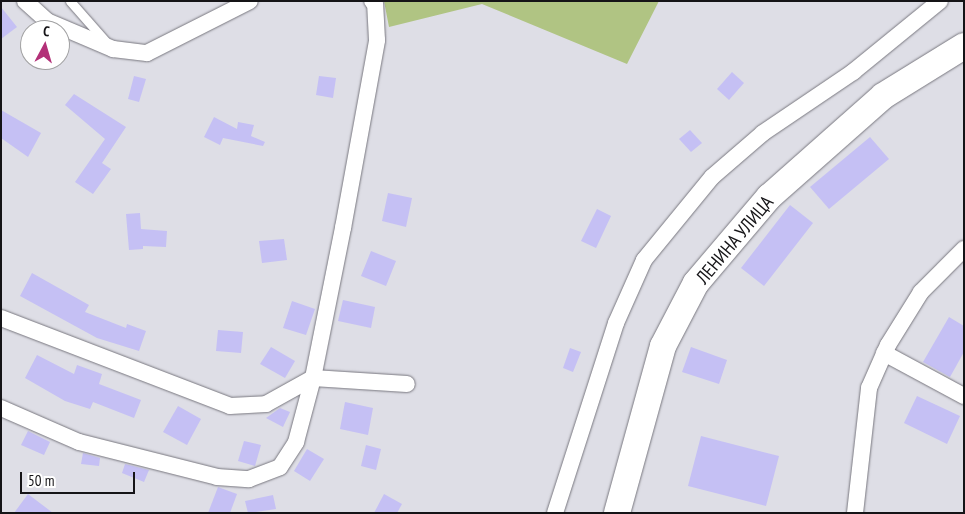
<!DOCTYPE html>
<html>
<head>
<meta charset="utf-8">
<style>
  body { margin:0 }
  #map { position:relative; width:965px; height:514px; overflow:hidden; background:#dedee6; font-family:"PT Sans Narrow",sans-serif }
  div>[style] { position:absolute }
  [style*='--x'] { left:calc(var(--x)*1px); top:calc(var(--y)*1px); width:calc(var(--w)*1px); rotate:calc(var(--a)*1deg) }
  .green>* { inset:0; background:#b0c483 }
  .building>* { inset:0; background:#c5c0f4 }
  .roads { filter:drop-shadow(0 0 1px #78777f) drop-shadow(0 0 1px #78777f) }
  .service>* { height:9px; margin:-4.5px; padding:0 4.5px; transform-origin:4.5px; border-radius:4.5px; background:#fff }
  .minor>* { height:16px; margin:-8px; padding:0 8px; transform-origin:8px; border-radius:8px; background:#fff }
  .primary>* { height:26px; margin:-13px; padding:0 13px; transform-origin:13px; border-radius:13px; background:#fff }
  span { translate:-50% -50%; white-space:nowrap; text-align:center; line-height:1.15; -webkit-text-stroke:4.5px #fff; paint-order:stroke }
  .street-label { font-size:19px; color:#151417 }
  .frame { position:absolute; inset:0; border:2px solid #151417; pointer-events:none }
  .north { position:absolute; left:20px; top:20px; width:50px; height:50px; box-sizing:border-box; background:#fff; border:1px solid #a1a1a2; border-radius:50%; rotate:6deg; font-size:14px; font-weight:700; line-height:20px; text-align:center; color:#151417 }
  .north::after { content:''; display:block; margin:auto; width:18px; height:22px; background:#b33078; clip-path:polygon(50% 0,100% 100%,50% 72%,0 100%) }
  .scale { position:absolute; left:20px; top:472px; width:115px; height:22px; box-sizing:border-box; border:2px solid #151417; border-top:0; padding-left:6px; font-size:15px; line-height:18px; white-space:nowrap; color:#151417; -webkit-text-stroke:4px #fff; paint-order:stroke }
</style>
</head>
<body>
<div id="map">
  <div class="green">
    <i style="clip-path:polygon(384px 1px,659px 1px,627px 64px,482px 4px,389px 27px)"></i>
  </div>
  <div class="building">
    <i style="clip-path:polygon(1px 7px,17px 27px,1px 39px)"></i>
    <i style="clip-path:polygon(732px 72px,744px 83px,729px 100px,717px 89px)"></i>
    <i style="clip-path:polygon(134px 76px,146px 79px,139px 102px,128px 99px)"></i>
    <i style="clip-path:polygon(319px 76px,336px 78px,333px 98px,316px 95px)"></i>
    <i style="clip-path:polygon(74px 94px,126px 127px,102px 163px,111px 169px,93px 194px,75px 182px,105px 139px,65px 105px)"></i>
    <i style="clip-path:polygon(1px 110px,41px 133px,28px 157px,1px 138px)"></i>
    <i style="clip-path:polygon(214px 117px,237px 129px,238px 122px,254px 125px,251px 136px,265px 142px,263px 146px,223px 138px,220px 145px,204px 137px)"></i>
    <i style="clip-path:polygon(690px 130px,702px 143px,691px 152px,679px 139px)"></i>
    <i style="clip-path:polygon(870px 137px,889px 159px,829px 209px,810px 187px)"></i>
    <i style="clip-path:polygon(388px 193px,412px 198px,406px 227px,382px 221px)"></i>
    <i style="clip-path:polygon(790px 205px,813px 223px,764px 286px,741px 268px)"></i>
    <i style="clip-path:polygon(597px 209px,611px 216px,596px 248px,581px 241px)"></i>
    <i style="clip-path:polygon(140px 213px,141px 229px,167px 231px,166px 247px,143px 246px,143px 249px,129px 250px,126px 214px)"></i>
    <i style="clip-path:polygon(284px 239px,287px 260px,262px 263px,259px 241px)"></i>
    <i style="clip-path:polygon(371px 251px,396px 261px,386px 286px,361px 276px)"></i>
    <i style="clip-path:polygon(32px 273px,89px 305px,85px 312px,126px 328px,127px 324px,146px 331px,139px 351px,97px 338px,20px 296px)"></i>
    <i style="clip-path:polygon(343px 300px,375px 307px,371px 328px,338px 321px)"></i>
    <i style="clip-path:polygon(292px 301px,315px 309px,306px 335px,283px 328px)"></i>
    <i style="clip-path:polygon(949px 317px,964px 326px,964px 352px,950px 377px,923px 362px)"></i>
    <i style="clip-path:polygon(218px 330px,243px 332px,241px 353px,216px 351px)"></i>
    <i style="clip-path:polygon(271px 347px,295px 361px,285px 378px,260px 364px)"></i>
    <i style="clip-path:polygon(691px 347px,727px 360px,719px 384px,682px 372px)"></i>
    <i style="clip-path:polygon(570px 348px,581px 352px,573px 372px,563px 368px)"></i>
    <i style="clip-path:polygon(37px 355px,74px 374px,77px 365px,102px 374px,99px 384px,141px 400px,134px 418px,93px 402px,90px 409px,65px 401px,25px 378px)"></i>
    <i style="clip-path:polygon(917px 396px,960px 416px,947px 444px,904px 423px)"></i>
    <i style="clip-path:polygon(345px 402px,373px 408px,368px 435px,340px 429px)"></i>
    <i style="clip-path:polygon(178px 406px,201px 419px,187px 445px,163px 432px)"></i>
    <i style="clip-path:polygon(280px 408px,290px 412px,283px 427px,266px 418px)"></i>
    <i style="clip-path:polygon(28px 431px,50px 442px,44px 455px,21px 445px)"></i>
    <i style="clip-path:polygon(701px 436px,779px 456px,766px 506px,688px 486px)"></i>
    <i style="clip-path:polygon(244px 441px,261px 445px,255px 466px,238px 461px)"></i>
    <i style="clip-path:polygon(366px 445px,381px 449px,376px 470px,361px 466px)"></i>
    <i style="clip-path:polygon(307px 449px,324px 459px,310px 481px,294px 471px)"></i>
    <i style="clip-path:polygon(83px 453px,100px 458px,99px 466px,81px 464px)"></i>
    <i style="clip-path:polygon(125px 464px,149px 470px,144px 482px,122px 473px)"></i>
    <i style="clip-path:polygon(218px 487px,237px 494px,230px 513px,208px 513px)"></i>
    <i style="clip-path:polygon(28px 494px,53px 513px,14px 513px)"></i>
    <i style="clip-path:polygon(384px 494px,402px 504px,397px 513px,374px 513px)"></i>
    <i style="clip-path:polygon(273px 495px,276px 509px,248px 513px,245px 501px)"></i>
  </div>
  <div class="roads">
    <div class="service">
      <i style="--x:70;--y:1;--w:55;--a:48.7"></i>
    </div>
    <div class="minor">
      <i style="--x:25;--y:1;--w:30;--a:42"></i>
      <i style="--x:47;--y:21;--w:72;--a:23"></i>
      <i style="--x:113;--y:49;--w:34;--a:7"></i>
      <i style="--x:147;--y:53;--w:115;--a:-26.8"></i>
      <i style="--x:1;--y:318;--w:245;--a:21"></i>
      <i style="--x:230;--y:406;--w:36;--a:-3"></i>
      <i style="--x:266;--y:404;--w:54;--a:-29"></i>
      <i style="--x:313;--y:378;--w:94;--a:3.7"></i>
      <i style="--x:884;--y:353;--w:91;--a:28.3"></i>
      <i style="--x:1;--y:408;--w:85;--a:23.6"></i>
      <i style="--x:79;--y:442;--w:142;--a:14.2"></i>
      <i style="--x:217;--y:477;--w:32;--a:4"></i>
      <i style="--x:249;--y:479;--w:33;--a:-21"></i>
      <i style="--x:280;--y:467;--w:30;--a:-57"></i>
      <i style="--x:296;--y:442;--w:66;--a:-75.1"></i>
      <i style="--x:313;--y:378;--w:153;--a:-78.7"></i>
      <i style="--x:343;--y:228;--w:191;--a:-79.7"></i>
      <i style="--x:377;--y:40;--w:36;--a:-93"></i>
      <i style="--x:375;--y:4;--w:4;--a:-135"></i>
      <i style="--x:555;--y:513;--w:200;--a:-72.2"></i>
      <i style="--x:616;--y:323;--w:69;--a:-66"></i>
      <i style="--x:644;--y:260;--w:107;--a:-50.7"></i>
      <i style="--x:712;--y:177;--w:67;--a:-40.8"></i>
      <i style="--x:763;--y:133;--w:109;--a:-34.1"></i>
      <i style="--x:853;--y:72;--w:112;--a:-39.2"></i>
      <i style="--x:855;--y:513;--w:126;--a:-83.6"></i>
      <i style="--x:869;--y:388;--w:47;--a:-66.2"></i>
      <i style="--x:888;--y:345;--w:62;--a:-58.1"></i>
      <i style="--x:921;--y:292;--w:61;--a:-45"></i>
    </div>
    <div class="primary">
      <i style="--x:617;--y:513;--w:173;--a:-74.6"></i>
      <i style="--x:663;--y:346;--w:71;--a:-62.4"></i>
      <i style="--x:696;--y:283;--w:113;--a:-49.7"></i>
      <i style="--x:769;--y:197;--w:152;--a:-41.5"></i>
      <i style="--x:883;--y:96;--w:95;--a:-31.7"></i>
    </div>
  </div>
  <div class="street-label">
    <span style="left:735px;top:240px;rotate:-50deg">ЛЕНИНА УЛИЦА</span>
  </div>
  <div class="frame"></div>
  <div class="north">С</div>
  <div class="scale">50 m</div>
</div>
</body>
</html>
